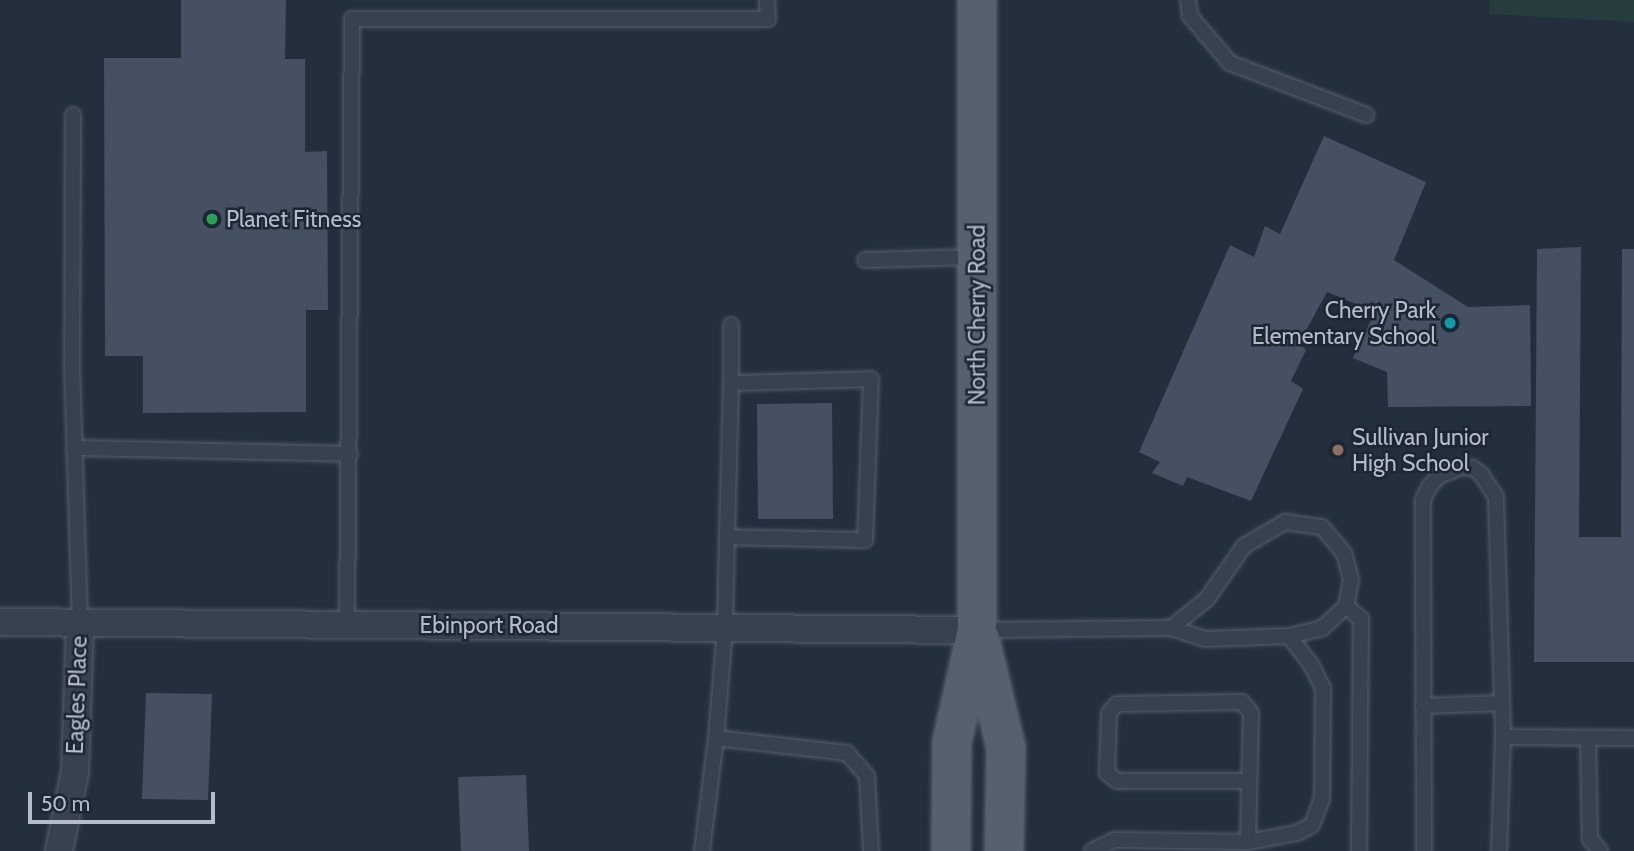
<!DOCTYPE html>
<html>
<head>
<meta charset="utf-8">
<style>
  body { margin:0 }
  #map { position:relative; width:1634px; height:851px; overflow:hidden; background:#242f3e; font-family:Cabin,sans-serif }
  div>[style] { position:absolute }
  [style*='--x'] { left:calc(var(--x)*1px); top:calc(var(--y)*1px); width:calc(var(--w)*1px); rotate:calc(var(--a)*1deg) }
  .green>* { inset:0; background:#263c3f }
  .building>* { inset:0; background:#455162 }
  .roads { filter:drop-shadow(0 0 2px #565f6c) drop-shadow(0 0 2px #565f6c) }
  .lane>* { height:14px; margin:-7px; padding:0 7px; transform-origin:7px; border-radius:7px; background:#38414e }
  .street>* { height:26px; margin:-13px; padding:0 13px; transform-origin:13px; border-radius:13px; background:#38414e }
  .primary>* { height:38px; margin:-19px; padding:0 19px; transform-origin:19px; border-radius:19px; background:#56606e }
  .dots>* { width:19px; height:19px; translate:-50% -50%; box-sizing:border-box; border:4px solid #1d2633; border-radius:50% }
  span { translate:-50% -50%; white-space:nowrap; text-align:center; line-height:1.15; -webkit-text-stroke:5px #1d2633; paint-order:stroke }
  .poi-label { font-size:23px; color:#b4bcc9 }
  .left { translate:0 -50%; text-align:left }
  .right { translate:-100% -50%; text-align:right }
  .street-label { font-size:23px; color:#b4bcc9 }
  .scale { position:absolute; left:28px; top:792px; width:187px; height:32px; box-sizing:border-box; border:4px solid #b4bcc9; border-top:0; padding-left:9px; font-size:21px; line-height:24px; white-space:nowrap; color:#b4bcc9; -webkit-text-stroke:5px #1d2633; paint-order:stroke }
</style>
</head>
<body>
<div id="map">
  <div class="green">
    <i style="clip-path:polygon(1490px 0,1634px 0,1634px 22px,1489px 14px)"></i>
  </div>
  <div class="building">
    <i style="clip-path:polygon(181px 0,286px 0,285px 59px,305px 59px,305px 152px,327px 151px,328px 310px,306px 310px,306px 412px,143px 413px,143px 356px,105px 356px,104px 58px,181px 58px)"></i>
    <i style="clip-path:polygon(1324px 136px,1426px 182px,1394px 260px,1468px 307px,1530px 305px,1531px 406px,1388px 407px,1387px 372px,1353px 358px,1375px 312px,1327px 292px,1299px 343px,1306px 350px,1291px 381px,1303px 389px,1251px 501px,1187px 477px,1183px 486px,1152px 473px,1160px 462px,1139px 452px,1230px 245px,1254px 257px,1265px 226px,1280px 234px)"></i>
    <i style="clip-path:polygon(1581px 247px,1579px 537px,1621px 537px,1622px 249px,1634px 249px,1634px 662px,1534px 662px,1537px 249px)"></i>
    <i style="clip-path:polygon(832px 403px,833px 519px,758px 519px,757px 404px)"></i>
    <i style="clip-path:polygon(146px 693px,212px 694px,208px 800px,142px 799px)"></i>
    <i style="clip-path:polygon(526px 775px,529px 851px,461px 851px,458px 777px)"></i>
  </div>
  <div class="roads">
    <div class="lane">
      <i style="--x:1188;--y:0;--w:16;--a:83"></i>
      <i style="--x:1190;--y:16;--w:62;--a:49.6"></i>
      <i style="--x:1230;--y:63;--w:146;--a:20.9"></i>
      <i style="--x:73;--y:115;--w:252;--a:90.2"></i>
      <i style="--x:72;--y:367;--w:255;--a:88.2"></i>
      <i style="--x:865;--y:260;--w:110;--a:-1.6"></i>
      <i style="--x:731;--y:383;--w:58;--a:-90"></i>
      <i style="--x:74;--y:448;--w:276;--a:1.2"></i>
      <i style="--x:727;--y:537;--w:154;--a:-88.5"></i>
      <i style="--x:731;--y:383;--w:140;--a:-1.6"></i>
      <i style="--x:871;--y:379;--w:161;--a:92.1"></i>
      <i style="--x:865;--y:540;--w:138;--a:-178.8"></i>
      <i style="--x:727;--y:537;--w:90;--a:91.3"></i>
      <i style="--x:725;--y:627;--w:111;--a:94.6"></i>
      <i style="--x:716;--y:738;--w:132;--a:6.5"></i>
      <i style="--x:847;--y:753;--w:30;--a:49"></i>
      <i style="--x:867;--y:776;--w:75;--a:86.9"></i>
      <i style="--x:1346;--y:606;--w:20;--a:41"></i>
      <i style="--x:1361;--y:619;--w:232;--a:90.5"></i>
      <i style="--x:347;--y:624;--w:605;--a:-89.53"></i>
      <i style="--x:352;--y:19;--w:416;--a:0"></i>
      <i style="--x:768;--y:19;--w:19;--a:-93"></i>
      <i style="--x:979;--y:630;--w:192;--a:-0.6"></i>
      <i style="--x:1171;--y:628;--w:46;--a:-38.9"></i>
      <i style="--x:1207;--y:599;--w:65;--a:-55.1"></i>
      <i style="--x:1244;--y:546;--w:48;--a:-30.3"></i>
      <i style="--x:1285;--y:522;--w:37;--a:8"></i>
      <i style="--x:1322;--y:527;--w:34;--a:50"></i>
      <i style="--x:1344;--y:553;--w:27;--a:75"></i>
      <i style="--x:1351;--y:579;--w:27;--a:100"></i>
      <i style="--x:1346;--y:606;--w:33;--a:137"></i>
      <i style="--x:1322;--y:628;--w:34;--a:166"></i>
      <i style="--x:1289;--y:636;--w:84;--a:178"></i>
      <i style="--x:1205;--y:639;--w:36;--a:-162"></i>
      <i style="--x:1423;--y:706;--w:79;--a:-2.2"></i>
      <i style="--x:1503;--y:737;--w:131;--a:0.4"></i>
      <i style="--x:1588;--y:738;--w:101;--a:88.9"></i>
      <i style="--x:1590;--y:839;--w:16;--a:50"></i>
      <i style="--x:1248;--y:842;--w:129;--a:-88.7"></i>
      <i style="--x:1251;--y:713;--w:14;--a:-129"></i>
      <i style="--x:1242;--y:702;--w:125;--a:179.1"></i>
      <i style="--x:1117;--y:704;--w:12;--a:132"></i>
      <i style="--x:1109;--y:713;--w:60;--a:91.9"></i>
      <i style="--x:1107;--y:773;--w:13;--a:39"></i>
      <i style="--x:1117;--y:781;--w:132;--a:0"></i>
      <i style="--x:702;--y:851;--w:114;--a:-82.9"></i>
      <i style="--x:1092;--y:851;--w:25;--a:-26"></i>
      <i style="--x:1115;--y:840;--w:133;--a:0.9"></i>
      <i style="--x:1248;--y:842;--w:50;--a:-10.4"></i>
      <i style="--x:1297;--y:833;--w:17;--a:-28"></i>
      <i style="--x:1312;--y:825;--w:28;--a:-69"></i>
      <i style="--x:1322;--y:799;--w:111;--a:-89.5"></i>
      <i style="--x:1323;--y:688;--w:28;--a:-117"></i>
      <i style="--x:1310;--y:663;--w:34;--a:-128"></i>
      <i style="--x:1424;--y:851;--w:351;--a:-90.2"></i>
      <i style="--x:1423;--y:500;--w:14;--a:-65"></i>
      <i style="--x:1429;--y:487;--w:15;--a:-48"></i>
      <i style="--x:1439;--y:476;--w:24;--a:-22"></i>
      <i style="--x:1461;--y:467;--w:12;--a:5"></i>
      <i style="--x:1473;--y:468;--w:10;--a:37"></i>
      <i style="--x:1481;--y:474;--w:27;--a:57"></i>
      <i style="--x:1496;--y:497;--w:240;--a:88.3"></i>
      <i style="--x:1503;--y:737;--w:114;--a:92"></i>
    </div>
    <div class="street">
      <i style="--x:0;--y:622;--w:977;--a:0.47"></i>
      <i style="--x:59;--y:851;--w:81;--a:-78.6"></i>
      <i style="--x:75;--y:772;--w:150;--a:-88.1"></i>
    </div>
    <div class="primary">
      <i style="--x:980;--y:639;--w:112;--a:76.6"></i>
      <i style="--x:1006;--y:748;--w:103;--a:91.1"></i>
      <i style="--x:951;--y:851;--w:109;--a:-89.5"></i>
      <i style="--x:952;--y:742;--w:115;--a:-77.4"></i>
      <i style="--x:977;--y:630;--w:630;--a:-90"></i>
    </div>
  </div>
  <div class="dots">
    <i style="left:212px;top:219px;background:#2e9e5b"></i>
    <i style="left:1450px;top:323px;background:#0f9aa8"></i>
    <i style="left:1338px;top:450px;background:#8d6e63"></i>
  </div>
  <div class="poi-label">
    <span class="left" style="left:226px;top:219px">Planet Fitness</span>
    <span class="right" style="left:1436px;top:323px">Cherry Park<br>Elementary School</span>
    <span class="left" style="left:1352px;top:450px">Sullivan Junior<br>High School</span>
  </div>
  <div class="street-label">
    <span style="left:977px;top:315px;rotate:-90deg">North Cherry Road</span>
    <span style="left:489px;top:625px">Ebinport Road</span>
    <span style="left:77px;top:695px;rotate:-88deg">Eagles Place</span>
  </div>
  <div class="scale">50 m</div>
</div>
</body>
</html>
